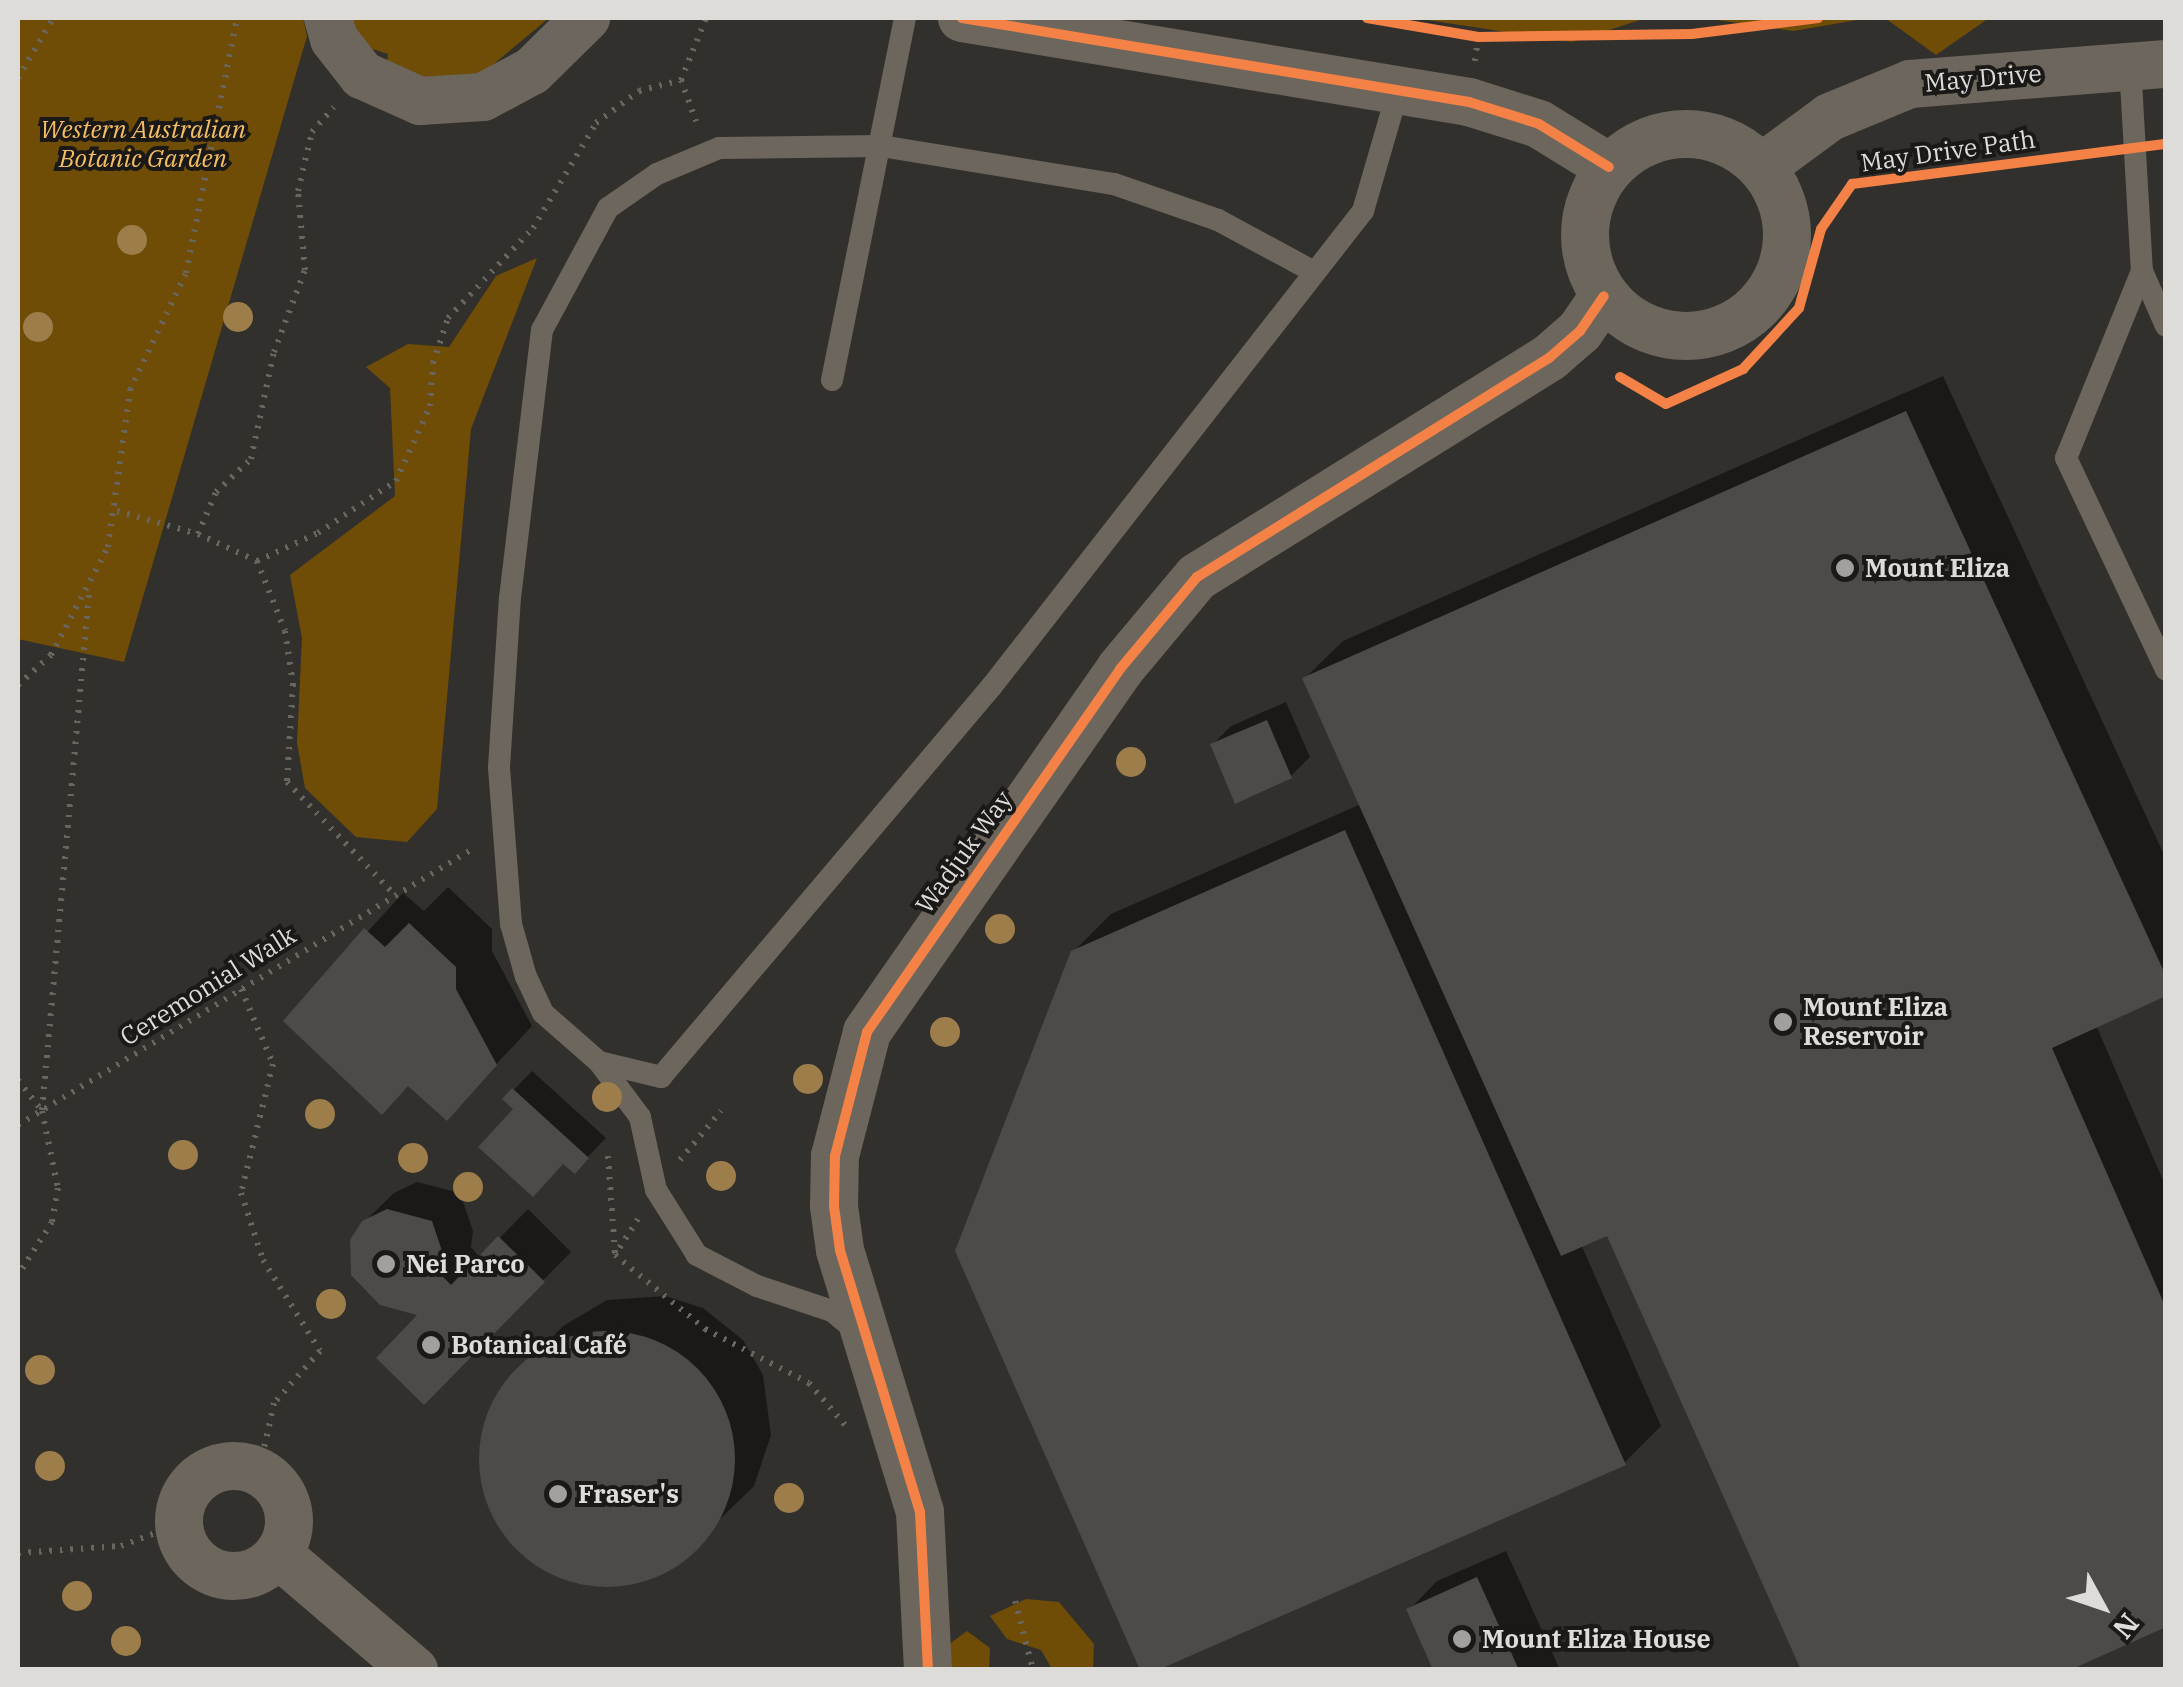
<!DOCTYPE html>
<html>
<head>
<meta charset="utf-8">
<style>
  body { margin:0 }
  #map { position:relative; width:2183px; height:1687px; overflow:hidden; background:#32302d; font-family:"IBM Plex Serif",serif }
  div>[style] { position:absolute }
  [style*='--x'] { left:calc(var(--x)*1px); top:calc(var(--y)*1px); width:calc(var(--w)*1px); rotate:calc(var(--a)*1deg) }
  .green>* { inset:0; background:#6f4d06 }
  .shadow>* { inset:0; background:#0007 }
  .building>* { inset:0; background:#4c4b49 }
  .round { border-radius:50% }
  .path>* { height:6px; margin-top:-3px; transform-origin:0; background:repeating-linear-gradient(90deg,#69665f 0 2.5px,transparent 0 10.5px) }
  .service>* { height:22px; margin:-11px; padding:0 11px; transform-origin:11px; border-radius:11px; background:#6c665c }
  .minor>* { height:48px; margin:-24px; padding:0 24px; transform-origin:24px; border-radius:24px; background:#6c665c }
  .minor>.ring { margin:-24px; padding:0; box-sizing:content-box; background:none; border:48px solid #6c665c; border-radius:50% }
  .cycleway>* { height:10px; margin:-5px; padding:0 5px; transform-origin:5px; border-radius:5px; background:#f48246 }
  .trees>* { width:30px; height:30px; margin:-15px; border-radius:50%; background:#9d7e4b }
  .dots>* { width:28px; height:28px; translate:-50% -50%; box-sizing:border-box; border:5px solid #1a1917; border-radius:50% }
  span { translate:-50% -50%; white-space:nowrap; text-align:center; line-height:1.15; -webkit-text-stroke:8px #1a1917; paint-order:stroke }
  .street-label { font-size:25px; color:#dedcd9 }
  .park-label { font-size:25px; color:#f5be63; font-style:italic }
  .poi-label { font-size:25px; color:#dedcd9; font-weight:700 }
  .left { translate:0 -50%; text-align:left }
  .frame { position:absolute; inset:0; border:20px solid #dedcd9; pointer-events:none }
  .north { position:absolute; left:2053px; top:1557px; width:100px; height:100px; -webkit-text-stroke:8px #1a1917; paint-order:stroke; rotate:130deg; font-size:28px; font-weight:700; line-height:40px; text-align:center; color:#dedcd9 }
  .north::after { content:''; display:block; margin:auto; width:35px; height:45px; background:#dedcd9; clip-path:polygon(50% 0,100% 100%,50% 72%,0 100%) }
</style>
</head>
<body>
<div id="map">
  <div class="green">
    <i style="clip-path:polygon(18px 18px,303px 18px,307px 36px,124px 662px,18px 639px)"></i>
    <i style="clip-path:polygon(350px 18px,549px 18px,484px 72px,434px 83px,387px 65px,388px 54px,366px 47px)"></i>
    <i style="clip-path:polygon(1414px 18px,1646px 18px,1572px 42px)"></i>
    <i style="clip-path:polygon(1703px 18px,1869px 18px,1793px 31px)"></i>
    <i style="clip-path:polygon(1885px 18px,1989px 18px,1936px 55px)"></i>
    <i style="clip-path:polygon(537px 258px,471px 429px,437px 809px,407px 842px,356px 837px,305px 788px,297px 743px,302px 638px,290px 575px,395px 496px,390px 388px,366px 367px,408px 344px,449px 347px,496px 276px)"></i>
    <i style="clip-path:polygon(1026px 1599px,1059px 1602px,1094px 1644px,1093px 1669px,1052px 1669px,1041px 1650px,1007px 1639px,990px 1616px)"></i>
    <i style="clip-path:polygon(967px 1631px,990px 1648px,989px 1669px,948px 1670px,948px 1645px)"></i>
  </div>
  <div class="shadow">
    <i style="clip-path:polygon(1943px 376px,2166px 859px,2166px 993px,2096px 1025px,2166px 1187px,2166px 1625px,1608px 1233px,1581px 1244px,1661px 1426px,1624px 1463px,1073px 952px,1111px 914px,1361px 804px,1305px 678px,1343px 641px)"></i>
    <i style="clip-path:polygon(1286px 702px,1310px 757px,1291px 776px,1212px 745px,1231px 726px)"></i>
    <i style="clip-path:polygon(448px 887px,492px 929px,492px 951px,532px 1026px,447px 1117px,410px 1084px,286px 1021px,403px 893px,424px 911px)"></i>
    <i style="clip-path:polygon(532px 1071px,606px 1138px,575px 1170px,505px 1099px)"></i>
    <i style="clip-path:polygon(417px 1182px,460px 1193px,473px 1231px,471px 1247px,480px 1258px,528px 1209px,571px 1252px,424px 1401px,422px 1314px,364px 1222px,394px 1193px)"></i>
    <i style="clip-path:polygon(665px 1296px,703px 1308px,743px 1340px,763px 1375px,771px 1435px,754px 1486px,668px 1570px,630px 1584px,560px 1577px,526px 1556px,499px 1525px,482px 1481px,483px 1433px,498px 1395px,563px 1326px,607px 1300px)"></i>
    <i style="clip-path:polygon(1506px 1551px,1560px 1670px,1434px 1670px,1409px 1610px,1437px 1581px)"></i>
  </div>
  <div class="building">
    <i style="clip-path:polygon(1906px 411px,2166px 976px,2166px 996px,2052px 1048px,2166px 1308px,2166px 1627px,2070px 1670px,1801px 1670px,1607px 1236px,1561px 1256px,1302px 678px)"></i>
    <i style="clip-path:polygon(1267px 720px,1292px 778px,1235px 804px,1210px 744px)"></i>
    <i style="clip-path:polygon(1345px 830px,1626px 1465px,1158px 1670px,1140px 1670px,955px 1251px,1071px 951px)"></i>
    <i style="clip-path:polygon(409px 923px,456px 967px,456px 989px,497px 1065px,447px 1121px,408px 1086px,382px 1115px,283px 1021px,364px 928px,385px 947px)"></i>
    <i style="clip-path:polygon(512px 1088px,589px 1158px,575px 1174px,563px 1164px,533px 1197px,478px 1147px,513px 1109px,502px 1099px)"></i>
    <i style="clip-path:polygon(387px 1209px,432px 1221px,445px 1260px,443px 1277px,451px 1285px,498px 1236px,545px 1282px,424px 1405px,376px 1358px,417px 1315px,380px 1305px,351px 1275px,350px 1240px,362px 1221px)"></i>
    <i class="round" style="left:479px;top:1331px;width:256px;height:256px"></i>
    <i style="clip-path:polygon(1477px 1577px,1519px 1670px,1433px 1670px,1406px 1609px)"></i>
  </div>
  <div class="path">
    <i style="--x:1475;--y:61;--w:24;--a:-83"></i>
    <i style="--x:18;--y:78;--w:69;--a:-59.7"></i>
    <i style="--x:681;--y:80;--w:44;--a:69.9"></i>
    <i style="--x:117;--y:511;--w:84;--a:15.9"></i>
    <i style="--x:198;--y:534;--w:65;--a:24.6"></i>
    <i style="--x:257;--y:561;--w:75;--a:68.2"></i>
    <i style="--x:285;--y:631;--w:54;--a:81.4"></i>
    <i style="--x:293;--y:684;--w:98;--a:93.5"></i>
    <i style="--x:287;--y:782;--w:155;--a:46.3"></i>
    <i style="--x:198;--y:534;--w:46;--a:-66.8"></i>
    <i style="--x:216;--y:492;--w:48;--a:-43.3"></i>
    <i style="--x:251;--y:459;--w:109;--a:-77.9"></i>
    <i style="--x:274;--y:352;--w:88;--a:-69.3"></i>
    <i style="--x:305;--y:270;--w:79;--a:-95.1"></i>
    <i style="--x:298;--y:191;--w:61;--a:-76.7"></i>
    <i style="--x:312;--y:132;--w:33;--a:-49"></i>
    <i style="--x:257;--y:561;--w:67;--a:-24.7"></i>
    <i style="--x:318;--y:533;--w:94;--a:-33.7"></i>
    <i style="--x:396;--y:481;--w:82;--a:-65.6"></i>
    <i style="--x:430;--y:406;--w:43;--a:-86"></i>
    <i style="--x:433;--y:363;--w:47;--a:-71.6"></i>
    <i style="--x:448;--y:318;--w:124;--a:-46.6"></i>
    <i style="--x:533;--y:228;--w:122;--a:-59"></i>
    <i style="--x:596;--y:123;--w:54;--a:-36.7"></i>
    <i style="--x:639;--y:91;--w:43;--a:-14.7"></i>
    <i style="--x:681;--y:80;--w:67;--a:-68"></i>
    <i style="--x:18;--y:685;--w:45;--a:-42.3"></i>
    <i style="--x:51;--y:655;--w:122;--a:-62.2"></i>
    <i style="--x:108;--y:547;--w:159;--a:-82"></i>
    <i style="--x:130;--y:390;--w:130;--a:-64.4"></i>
    <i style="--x:186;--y:273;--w:260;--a:-78.7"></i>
    <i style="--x:241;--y:989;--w:82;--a:66.9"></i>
    <i style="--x:273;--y:1064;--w:133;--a:103.9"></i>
    <i style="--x:241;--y:1193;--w:71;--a:71.8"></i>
    <i style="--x:263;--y:1260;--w:107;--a:57.9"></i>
    <i style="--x:320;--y:1351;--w:69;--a:131.5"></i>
    <i style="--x:274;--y:1403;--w:70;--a:102.4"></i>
    <i style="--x:18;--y:1080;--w:39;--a:52"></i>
    <i style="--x:42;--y:1111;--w:79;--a:78.3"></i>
    <i style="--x:58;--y:1188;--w:35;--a:100"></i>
    <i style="--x:52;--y:1222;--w:63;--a:122.7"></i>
    <i style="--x:42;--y:1110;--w:517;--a:-84.79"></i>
    <i style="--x:18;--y:1125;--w:534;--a:-31.28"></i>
    <i style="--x:608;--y:1156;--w:98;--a:85.9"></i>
    <i style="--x:680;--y:1160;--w:64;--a:-50.1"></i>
    <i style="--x:638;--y:1219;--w:43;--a:122.6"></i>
    <i style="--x:615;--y:1255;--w:117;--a:39.4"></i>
    <i style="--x:705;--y:1329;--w:117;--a:27.4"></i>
    <i style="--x:809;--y:1383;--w:57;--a:49.3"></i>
    <i style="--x:18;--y:1553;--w:103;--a:-3.9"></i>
    <i style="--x:121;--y:1546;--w:62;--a:-20.8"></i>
    <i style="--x:1015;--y:1601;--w:71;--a:75.4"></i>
  </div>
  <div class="service">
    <i style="--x:2130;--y:65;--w:206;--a:86.7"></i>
    <i style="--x:2142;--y:271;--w:60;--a:66.4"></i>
    <i style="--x:2142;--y:271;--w:202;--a:112.1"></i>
    <i style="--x:2066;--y:458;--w:234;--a:64.7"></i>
    <i style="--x:832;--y:380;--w:369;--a:-78.6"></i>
    <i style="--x:599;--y:1062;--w:64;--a:13.6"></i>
    <i style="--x:661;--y:1077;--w:512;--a:-49.75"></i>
    <i style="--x:992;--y:686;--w:603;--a:-52.01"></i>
    <i style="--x:1363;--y:211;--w:122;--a:-73.8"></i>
    <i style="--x:855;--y:1330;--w:30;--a:-140"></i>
    <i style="--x:832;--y:1311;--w:79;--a:-161.6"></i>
    <i style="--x:757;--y:1286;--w:68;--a:-152.7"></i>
    <i style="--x:697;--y:1255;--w:77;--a:-122.2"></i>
    <i style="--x:656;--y:1190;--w:75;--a:-102.4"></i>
    <i style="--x:640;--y:1117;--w:69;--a:-126.7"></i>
    <i style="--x:599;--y:1062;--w:74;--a:-138.8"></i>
    <i style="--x:543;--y:1013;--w:40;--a:-115"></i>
    <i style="--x:526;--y:977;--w:55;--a:-105.8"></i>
    <i style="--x:511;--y:924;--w:157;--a:-94.4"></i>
    <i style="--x:499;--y:767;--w:169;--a:-86.3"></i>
    <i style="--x:510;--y:598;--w:270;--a:-83.2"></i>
    <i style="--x:542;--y:330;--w:139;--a:-61.6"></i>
    <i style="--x:608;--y:208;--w:60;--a:-34.8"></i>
    <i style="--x:657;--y:174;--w:67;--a:-22.8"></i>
    <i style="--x:719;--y:148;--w:162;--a:-0.7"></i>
    <i style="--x:881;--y:146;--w:236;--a:9.3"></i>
    <i style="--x:1114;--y:184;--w:110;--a:19.1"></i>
    <i style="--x:1218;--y:220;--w:109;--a:28.4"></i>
  </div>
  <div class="minor">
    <i style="--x:328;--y:18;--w:22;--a:74"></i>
    <i style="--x:334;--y:39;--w:46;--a:52.1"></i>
    <i style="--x:362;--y:75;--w:64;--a:24.1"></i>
    <i style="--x:420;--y:101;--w:63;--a:-3.6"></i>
    <i style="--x:483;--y:97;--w:55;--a:-28"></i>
    <i style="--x:532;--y:71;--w:76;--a:-44.5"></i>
    <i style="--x:962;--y:18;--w:514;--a:9.41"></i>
    <i style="--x:1469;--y:102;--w:73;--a:17.4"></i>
    <i style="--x:1539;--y:124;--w:82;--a:31.6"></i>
    <i class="ring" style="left:1585px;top:134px;width:154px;height:154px"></i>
    <i style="--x:1762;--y:167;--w:84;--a:-36.3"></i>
    <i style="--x:1830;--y:117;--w:87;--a:-22.4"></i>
    <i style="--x:1910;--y:84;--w:257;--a:-4.5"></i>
    <i class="ring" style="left:179px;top:1466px;width:62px;height:62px"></i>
    <i style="--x:278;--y:1554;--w:179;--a:40.5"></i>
    <i style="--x:928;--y:1670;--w:158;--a:-92.9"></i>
    <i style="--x:920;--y:1512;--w:274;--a:-107"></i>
    <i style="--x:840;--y:1250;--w:44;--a:-97.8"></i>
    <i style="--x:834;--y:1206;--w:50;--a:-88.9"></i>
    <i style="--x:835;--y:1156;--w:128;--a:-75.5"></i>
    <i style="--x:867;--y:1032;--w:442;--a:-55.1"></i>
    <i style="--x:1120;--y:669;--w:120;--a:-50.1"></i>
    <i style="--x:1197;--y:577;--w:415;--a:-31.9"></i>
    <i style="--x:1549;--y:358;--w:41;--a:-41.1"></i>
    <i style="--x:1580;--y:331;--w:42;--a:-55.6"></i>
  </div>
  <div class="cycleway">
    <i style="--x:962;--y:18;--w:514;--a:9.41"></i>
    <i style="--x:1469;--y:102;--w:73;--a:17.4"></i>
    <i style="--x:1539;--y:124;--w:82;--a:31.6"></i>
    <i style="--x:1367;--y:18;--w:113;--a:9.7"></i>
    <i style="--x:1478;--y:37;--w:214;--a:-0.8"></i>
    <i style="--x:1692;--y:34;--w:127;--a:-7.2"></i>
    <i style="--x:1620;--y:377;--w:53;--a:30.4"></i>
    <i style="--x:1666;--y:404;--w:85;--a:-24.4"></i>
    <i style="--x:1743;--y:369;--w:83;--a:-47.4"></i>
    <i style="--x:1799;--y:308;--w:82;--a:-74.4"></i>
    <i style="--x:1821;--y:229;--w:55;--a:-55.4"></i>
    <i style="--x:1852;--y:184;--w:317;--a:-7.3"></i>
    <i style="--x:928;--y:1670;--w:158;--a:-92.9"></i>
    <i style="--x:920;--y:1512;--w:274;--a:-107"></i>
    <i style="--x:840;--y:1250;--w:44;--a:-97.8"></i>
    <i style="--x:834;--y:1206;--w:50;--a:-88.9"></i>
    <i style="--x:835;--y:1156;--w:128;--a:-75.5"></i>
    <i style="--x:867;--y:1032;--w:442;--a:-55.1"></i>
    <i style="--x:1120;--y:669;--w:120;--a:-50.1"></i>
    <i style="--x:1197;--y:577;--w:415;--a:-31.9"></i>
    <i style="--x:1549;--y:358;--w:41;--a:-41.1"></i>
    <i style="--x:1580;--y:331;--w:42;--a:-55.6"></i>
  </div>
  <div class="trees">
    <i style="left:132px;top:240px"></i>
    <i style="left:238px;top:317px"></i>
    <i style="left:38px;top:327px"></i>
    <i style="left:1131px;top:762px"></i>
    <i style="left:1000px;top:929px"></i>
    <i style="left:945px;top:1032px"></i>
    <i style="left:808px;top:1079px"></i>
    <i style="left:607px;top:1097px"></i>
    <i style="left:320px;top:1114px"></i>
    <i style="left:183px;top:1155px"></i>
    <i style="left:413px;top:1158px"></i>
    <i style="left:721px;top:1176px"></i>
    <i style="left:468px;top:1187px"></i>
    <i style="left:331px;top:1304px"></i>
    <i style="left:40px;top:1370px"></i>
    <i style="left:50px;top:1466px"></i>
    <i style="left:789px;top:1498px"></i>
    <i style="left:77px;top:1596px"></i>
    <i style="left:126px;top:1641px"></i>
  </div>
  <div class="dots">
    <i style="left:1845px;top:568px;background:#a2a09d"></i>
    <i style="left:1783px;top:1022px;background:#a2a09d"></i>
    <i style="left:386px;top:1264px;background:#a2a09d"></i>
    <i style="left:431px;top:1345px;background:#a2a09d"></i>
    <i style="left:558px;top:1494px;background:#a2a09d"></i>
    <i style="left:1462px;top:1639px;background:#a2a09d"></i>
  </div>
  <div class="street-label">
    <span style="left:1983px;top:78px;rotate:-5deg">May Drive</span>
    <span style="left:1948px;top:151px;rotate:-8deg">May Drive Path</span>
    <span style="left:964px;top:852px;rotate:-54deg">Wadjuk Way</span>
    <span style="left:208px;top:986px;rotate:-32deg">Ceremonial Walk</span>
  </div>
  <div class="park-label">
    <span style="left:143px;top:144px">Western Australian<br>Botanic Garden</span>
  </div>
  <div class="poi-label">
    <span class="left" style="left:1865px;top:568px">Mount Eliza</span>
    <span class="left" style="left:1803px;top:1022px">Mount Eliza<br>Reservoir</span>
    <span class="left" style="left:406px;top:1264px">Nei Parco</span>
    <span class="left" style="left:451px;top:1345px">Botanical Café</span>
    <span class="left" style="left:578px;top:1494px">Fraser's</span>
    <span class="left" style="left:1482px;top:1639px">Mount Eliza House</span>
  </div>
  <div class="frame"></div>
  <div class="north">N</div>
</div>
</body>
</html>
